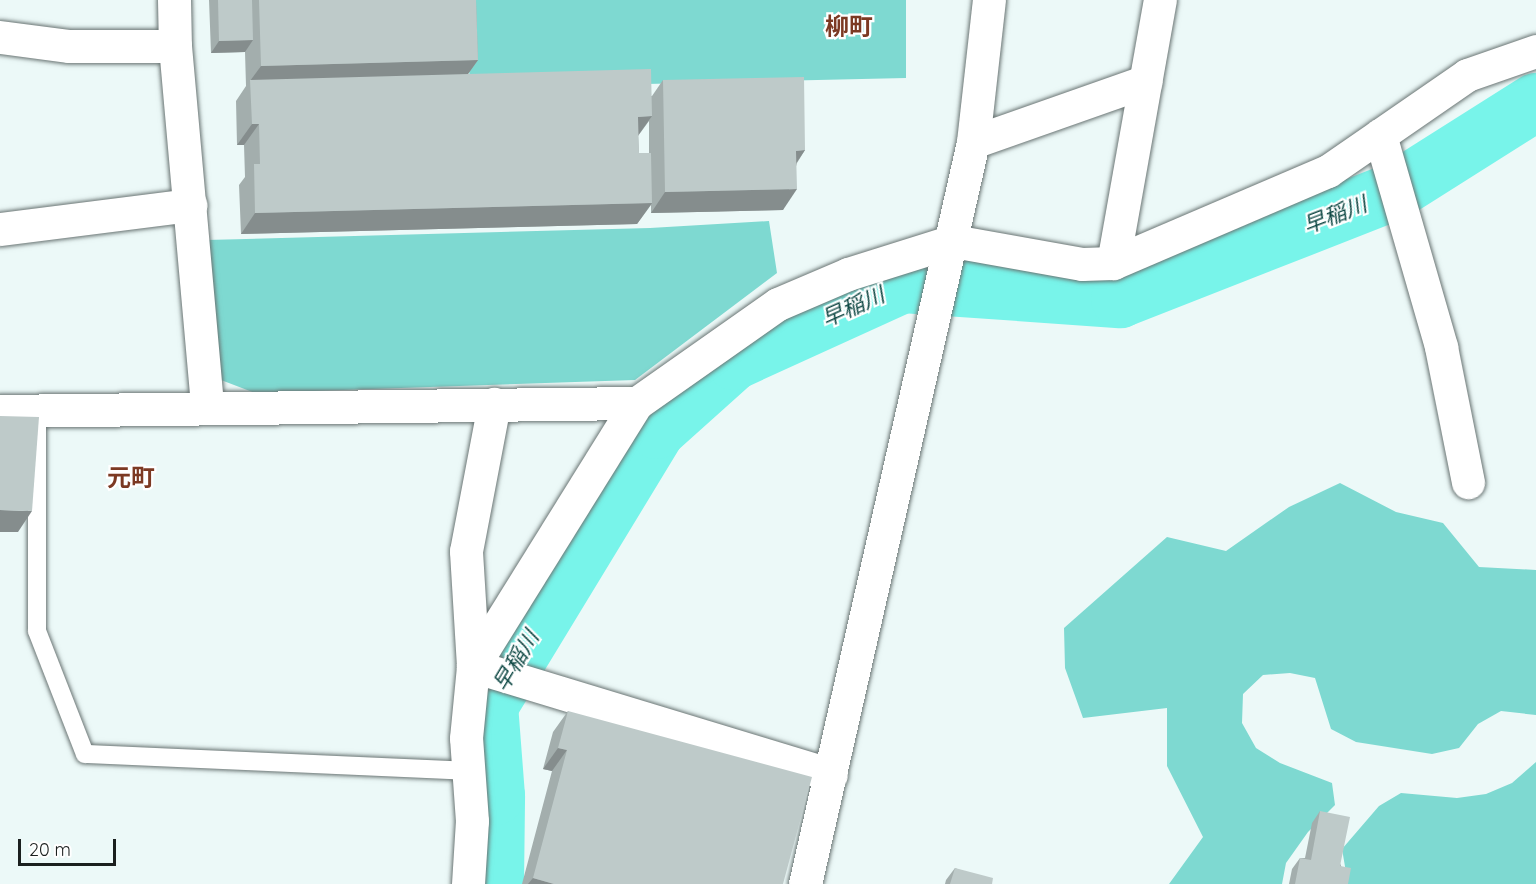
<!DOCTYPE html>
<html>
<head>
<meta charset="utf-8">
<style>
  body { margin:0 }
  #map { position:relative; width:1536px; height:884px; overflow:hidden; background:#ecf9f8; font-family:Quicksand,"Noto Sans JP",sans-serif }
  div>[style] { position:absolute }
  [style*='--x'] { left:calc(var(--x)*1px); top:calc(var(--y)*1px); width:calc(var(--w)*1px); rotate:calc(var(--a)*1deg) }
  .green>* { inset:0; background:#7ed9d1 }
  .river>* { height:58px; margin:-29px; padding:0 29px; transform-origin:29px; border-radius:29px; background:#78f4ea }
  .roads { filter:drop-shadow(0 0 2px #6a7574) drop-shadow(0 0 2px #6a7574) }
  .service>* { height:18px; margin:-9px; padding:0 9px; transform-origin:9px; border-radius:9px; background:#fff }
  .minor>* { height:33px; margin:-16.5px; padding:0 16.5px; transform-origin:16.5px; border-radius:16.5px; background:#fff }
  .wall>* { inset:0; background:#a3aead }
  .shaded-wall>* { inset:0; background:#858d8d }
  .building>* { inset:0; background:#becac9 }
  span { translate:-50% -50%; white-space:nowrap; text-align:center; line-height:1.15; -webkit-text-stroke:4.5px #fff; paint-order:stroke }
  .water-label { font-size:22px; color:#0e4844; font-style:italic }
  .quarter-label { font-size:24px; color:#7c3923; font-weight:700 }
  .scale { position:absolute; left:18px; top:839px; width:98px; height:27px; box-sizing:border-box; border:3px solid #1b201f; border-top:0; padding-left:8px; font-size:18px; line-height:21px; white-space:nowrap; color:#1b201f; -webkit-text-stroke:4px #fff; paint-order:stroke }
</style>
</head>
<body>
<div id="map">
  <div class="green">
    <i style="clip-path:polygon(466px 0,906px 0,906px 78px,470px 88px)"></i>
    <i style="clip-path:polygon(769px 221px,777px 273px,635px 380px,255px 393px,221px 380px,206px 240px,650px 228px)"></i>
    <i style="clip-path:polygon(1340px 483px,1396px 512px,1443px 523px,1479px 567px,1536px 570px,1536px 715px,1501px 711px,1478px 724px,1459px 748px,1432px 754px,1356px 742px,1331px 729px,1315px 678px,1290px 673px,1263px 675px,1243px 694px,1242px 723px,1256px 748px,1280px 763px,1332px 783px,1335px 805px,1308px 832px,1286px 863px,1282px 884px,1169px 884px,1203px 837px,1167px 766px,1167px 708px,1083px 718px,1065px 668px,1064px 628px,1167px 537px,1226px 551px,1289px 507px)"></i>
    <i style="clip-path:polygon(1536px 762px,1536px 884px,1348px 884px,1342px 849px,1379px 806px,1401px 793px,1457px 798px,1486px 794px,1512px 783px)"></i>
  </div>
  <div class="river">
    <i style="--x:495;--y:884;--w:88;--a:-89.3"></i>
    <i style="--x:496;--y:796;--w:90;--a:-94.4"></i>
    <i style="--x:489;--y:706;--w:323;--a:-58.7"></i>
    <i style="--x:657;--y:430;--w:103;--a:-41.9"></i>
    <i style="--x:734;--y:361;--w:186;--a:-24.5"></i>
    <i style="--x:903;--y:284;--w:218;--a:4"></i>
    <i style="--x:1120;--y:299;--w:295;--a:-21.4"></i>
    <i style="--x:1395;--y:191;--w:167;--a:-32.3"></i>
  </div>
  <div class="roads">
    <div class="service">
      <i style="--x:37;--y:418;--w:213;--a:90"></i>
      <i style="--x:37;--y:631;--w:132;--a:68.7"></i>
      <i style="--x:85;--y:754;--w:384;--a:2.5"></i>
    </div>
    <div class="minor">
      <i style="--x:174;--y:0;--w:46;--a:88.8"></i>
      <i style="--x:175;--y:46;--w:363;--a:84.9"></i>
      <i style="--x:0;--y:37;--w:70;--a:7.4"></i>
      <i style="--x:69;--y:46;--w:106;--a:0"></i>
      <i style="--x:1380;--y:135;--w:221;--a:73.9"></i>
      <i style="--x:1441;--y:347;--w:138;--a:78.7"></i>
      <i style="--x:973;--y:142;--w:143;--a:-83.6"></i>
      <i style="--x:0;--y:229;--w:192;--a:-7.2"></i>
      <i style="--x:1113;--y:263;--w:267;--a:-79.9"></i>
      <i style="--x:0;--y:411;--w:637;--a:-0.72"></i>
      <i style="--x:473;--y:666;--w:310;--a:-58.1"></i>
      <i style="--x:637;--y:403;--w:172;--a:-35.1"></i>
      <i style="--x:778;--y:304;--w:76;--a:-23.2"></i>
      <i style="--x:848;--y:274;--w:110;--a:-17.4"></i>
      <i style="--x:953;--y:241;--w:131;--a:10.1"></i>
      <i style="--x:1082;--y:264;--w:31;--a:-2"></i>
      <i style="--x:1113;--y:263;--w:234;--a:-23.2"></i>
      <i style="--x:1328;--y:171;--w:169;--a:-34.6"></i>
      <i style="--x:1467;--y:75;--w:73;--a:-19.2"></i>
      <i style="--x:473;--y:666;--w:374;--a:16.9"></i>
      <i style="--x:468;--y:884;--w:63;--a:-86.4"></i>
      <i style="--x:472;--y:821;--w:83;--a:-94.1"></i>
      <i style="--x:466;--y:738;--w:72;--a:-84.4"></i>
      <i style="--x:473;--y:666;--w:115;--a:-93.5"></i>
      <i style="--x:466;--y:551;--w:150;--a:-79.2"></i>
      <i style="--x:805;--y:884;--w:761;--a:-77.24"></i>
      <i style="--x:973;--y:142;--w:183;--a:-19.4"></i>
    </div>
  </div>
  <div class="wall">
    <i style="clip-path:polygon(evenodd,209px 0,476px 0,478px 60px,468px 74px,652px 96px,663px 80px,805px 150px,797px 163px,783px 210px,651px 213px,651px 205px,637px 224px,241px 234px,239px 185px,245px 177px,244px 145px,237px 145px,236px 101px,246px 86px,245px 52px,211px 53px,209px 0,649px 121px,649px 153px,639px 153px,638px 136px,649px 121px)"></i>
    <i style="clip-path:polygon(568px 711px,783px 884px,522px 884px,552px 771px,543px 769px,553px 732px)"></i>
    <i style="clip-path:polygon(1320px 811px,1348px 884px,1289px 884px,1292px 869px,1300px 858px,1305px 858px,1312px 823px)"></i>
    <i style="clip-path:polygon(955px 868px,992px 884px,945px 884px,946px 880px)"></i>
  </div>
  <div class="shaded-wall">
    <i style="clip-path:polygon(253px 40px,245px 52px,211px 53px,219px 41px)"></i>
    <i style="clip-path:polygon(478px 60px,463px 81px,250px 81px,261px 66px)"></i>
    <i style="clip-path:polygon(652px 116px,637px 137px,638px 117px)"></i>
    <i style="clip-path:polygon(252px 124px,259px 124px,244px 145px,237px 145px)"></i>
    <i style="clip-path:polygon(805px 150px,791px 171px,796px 151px)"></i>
    <i style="clip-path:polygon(797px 189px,783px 210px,651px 213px,665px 192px)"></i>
    <i style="clip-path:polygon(652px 203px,637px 224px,241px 234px,255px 213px)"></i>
    <i style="clip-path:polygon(0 510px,32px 511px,18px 532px,0 532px)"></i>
    <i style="clip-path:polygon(558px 748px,567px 750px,552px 771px,543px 769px)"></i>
    <i style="clip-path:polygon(533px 878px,554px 884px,528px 884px)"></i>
  </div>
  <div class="building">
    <i style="clip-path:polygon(218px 0,252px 0,253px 40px,219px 41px)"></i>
    <i style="clip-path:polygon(259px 0,476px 0,478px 60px,261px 66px)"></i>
    <i style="clip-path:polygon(651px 69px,652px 116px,638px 117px,639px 153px,651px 153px,652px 203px,255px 213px,254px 164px,260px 164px,259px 124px,252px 124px,250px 80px)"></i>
    <i style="clip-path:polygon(804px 77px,805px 150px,796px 151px,797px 189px,665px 192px,663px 80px)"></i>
    <i style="clip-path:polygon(0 416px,39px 417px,32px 511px,0 510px)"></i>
    <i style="clip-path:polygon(568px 711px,812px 777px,783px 884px,554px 884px,533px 878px,567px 750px,558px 748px)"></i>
    <i style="clip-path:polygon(1320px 811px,1350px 817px,1340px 866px,1351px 868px,1348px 884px,1295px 884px,1300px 858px,1311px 860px)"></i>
    <i style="clip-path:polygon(955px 868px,993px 878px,992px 884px,950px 884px)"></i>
  </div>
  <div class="water-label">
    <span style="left:1335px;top:215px;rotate:-21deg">早稲川</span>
    <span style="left:853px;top:307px;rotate:-24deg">早稲川</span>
    <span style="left:516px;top:661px;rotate:-59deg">早稲川</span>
  </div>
  <div class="quarter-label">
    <span style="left:849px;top:27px">柳町</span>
    <span style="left:131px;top:478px">元町</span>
  </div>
  <div class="scale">20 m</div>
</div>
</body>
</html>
